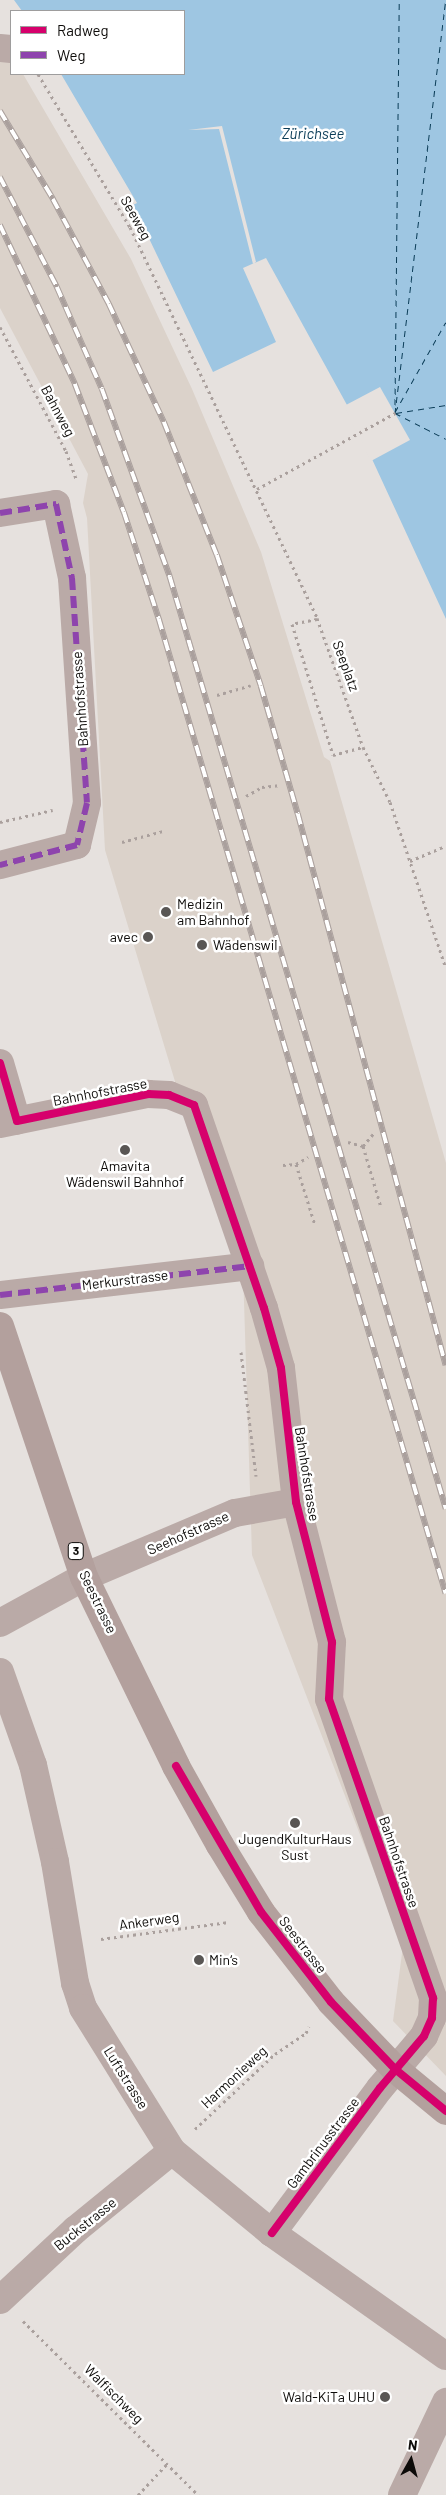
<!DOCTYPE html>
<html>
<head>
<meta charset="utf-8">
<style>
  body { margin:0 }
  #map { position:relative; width:446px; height:2495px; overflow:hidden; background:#e6e1de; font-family:Barlow,sans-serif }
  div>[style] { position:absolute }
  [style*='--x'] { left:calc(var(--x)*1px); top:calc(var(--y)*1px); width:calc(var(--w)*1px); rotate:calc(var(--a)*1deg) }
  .built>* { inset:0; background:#dbd2ca }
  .water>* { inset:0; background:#9ec6e2 }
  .pier>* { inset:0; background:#e6e1de }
  .ferry>* { height:1px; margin-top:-0.5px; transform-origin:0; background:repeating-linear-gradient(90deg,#0a3c57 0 6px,transparent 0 11px) }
  .path>* { height:3px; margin-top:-1.5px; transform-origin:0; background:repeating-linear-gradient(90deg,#aaa09d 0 2.5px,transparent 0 6.5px) }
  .minor>* { height:28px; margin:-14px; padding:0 14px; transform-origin:14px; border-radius:14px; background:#baaaa7 }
  .major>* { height:28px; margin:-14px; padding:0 14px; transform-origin:14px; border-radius:14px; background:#b3a09d }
  .rail>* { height:5.5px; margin-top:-2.75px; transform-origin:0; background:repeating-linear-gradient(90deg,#fff 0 11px,#aaa09d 0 22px); box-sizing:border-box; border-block:1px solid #aaa09d }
  .quiet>* { height:6px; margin-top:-3px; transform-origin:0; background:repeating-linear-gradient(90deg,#8e44ad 0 12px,transparent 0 18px) }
  .cycleway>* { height:8px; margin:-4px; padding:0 4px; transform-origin:4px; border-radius:4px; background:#d6006c }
  .dots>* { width:14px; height:14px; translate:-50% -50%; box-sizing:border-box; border:2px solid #fff; border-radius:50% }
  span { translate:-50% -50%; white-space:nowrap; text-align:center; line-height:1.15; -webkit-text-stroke:5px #fff; paint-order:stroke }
  .shield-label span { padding:1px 4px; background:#fff; border:1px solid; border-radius:4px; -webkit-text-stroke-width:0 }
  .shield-label { font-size:12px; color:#0d0b09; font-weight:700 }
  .street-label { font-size:14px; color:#0d0b09 }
  .poi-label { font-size:14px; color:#0d0b09 }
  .left { translate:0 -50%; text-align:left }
  .right { translate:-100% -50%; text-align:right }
  .water-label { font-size:15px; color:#0a3c57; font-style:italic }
  .legend { position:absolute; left:10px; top:10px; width:175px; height:65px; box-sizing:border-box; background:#fff; border:1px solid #9e9d9d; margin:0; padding:6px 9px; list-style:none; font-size:15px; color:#0d0b09 }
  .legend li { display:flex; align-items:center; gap:10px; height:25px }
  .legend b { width:25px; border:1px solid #9e9d9d }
  .north { position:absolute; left:386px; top:2435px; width:50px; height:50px; -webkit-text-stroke:4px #fff; paint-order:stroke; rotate:7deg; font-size:14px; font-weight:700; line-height:20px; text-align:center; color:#0d0b09 }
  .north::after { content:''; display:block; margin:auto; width:18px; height:22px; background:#0d0b09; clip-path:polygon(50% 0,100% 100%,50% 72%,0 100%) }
</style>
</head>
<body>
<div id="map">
  <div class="built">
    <i style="clip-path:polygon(0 40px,11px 56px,11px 74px,23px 74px,131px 259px,192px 389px,261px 552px,324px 757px,330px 761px,446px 1163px,446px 2076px,393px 2021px,403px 1946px,252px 1555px,243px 1270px,190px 1131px,105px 850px,87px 518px,83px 503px,88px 474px,0 308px)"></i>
  </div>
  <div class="water">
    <i style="clip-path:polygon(14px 0,446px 0,446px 619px,347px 405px,266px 258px,243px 268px,276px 342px,213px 372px,133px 205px,137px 203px,61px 74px,184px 74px,184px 11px,22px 11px)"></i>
  </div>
  <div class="pier">
    <i style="clip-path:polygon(222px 126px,256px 262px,253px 264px,219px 129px,188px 130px)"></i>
    <i style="clip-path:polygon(380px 387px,410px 440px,371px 461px,344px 406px)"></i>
  </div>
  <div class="ferry">
    <i style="--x:395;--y:405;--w:405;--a:-89.4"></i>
    <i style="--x:395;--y:412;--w:103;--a:-60.5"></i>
    <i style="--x:395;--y:413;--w:416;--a:-83"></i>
    <i style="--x:395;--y:413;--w:57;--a:27"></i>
    <i style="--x:396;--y:413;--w:51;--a:-9.1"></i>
  </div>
  <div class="path">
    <i style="--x:38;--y:74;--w:179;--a:59"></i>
    <i style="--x:130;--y:227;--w:433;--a:64.4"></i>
    <i style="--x:317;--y:618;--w:137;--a:70.4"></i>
    <i style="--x:363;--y:747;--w:61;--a:63.9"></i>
    <i style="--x:390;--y:802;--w:175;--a:71.4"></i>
    <i style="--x:0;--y:327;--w:140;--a:62"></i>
    <i style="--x:66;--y:451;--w:29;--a:70"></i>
    <i style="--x:257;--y:489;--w:158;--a:-28.8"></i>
    <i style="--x:317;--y:619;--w:25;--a:169"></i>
    <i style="--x:292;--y:624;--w:137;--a:72.6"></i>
    <i style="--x:333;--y:755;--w:31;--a:-15"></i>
    <i style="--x:217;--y:695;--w:35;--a:-16"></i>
    <i style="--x:246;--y:796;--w:18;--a:-29"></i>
    <i style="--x:262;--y:787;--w:19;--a:-6"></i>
    <i style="--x:0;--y:822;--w:54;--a:-12.8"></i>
    <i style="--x:122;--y:842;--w:42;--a:-15"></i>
    <i style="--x:410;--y:861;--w:39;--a:-23"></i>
    <i style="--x:348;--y:1142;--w:16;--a:15"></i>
    <i style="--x:363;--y:1146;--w:17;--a:-50"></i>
    <i style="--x:363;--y:1146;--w:64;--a:73.6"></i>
    <i style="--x:296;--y:1164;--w:64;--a:72.7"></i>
    <i style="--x:283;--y:1165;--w:13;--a:-4"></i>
    <i style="--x:296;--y:1164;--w:14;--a:-30"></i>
    <i style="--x:241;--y:1352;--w:125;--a:83.1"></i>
    <i style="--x:101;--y:1939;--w:129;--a:-7.6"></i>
    <i style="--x:195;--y:2129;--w:110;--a:-43.2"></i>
    <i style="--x:275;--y:2054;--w:37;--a:-34"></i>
    <i style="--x:306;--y:2033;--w:7;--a:-63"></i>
    <i style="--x:23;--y:2321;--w:247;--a:44.8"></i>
    <i style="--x:138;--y:2495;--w:42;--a:-46.9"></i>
  </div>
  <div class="minor">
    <i style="--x:0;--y:48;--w:11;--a:5"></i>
    <i style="--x:0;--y:513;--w:57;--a:-9.1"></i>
    <i style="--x:56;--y:504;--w:76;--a:77.8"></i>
    <i style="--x:72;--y:578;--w:225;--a:86.2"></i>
    <i style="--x:87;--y:803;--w:43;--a:103.4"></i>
    <i style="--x:77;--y:845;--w:80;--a:165.4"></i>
    <i style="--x:0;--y:1063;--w:60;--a:73.7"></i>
    <i style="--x:0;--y:1124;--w:151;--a:-11.5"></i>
    <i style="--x:148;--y:1094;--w:21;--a:3"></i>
    <i style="--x:169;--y:1095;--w:27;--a:22"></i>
    <i style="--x:194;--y:1105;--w:215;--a:71"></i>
    <i style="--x:264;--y:1308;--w:62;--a:74.2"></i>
    <i style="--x:281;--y:1368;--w:135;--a:83.6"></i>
    <i style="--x:296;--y:1502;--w:145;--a:75.6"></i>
    <i style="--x:332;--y:1642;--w:57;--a:93"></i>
    <i style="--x:329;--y:1699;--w:317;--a:70.8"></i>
    <i style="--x:433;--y:1998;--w:20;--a:93"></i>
    <i style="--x:432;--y:2018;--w:20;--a:114"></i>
    <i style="--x:424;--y:2036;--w:68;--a:130.2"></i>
    <i style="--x:380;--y:2088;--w:181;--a:126.7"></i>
    <i style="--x:0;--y:1295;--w:252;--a:-6.6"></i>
    <i style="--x:0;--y:1623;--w:96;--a:-28.7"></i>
    <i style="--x:84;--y:1577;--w:164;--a:-23"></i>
    <i style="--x:235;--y:1513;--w:62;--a:-10.2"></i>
    <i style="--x:0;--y:1672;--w:99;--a:70.5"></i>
    <i style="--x:33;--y:1765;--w:99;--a:77.2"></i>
    <i style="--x:55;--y:1862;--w:123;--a:80.6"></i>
    <i style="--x:75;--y:1983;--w:26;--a:72"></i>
    <i style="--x:83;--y:2008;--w:168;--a:58.1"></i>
    <i style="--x:172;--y:2151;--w:129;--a:39.4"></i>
    <i style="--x:272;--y:2233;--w:213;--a:35.3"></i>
    <i style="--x:0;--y:2300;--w:103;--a:-43"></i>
    <i style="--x:75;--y:2230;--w:125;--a:-39.2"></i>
    <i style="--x:402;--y:2495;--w:103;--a:-64.7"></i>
  </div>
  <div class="major">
    <i style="--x:0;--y:1326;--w:265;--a:71.5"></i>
    <i style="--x:84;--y:1577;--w:210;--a:64"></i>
    <i style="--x:176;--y:1766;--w:90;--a:60.9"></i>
    <i style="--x:220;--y:1845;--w:79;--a:58.5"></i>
    <i style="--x:261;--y:1912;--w:114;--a:52.1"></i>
    <i style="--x:331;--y:2002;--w:93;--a:46.3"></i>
    <i style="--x:395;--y:2069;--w:66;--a:39.5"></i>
  </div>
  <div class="rail">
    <i style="--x:0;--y:111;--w:103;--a:58.9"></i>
    <i style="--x:53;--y:199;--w:119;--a:61.9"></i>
    <i style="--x:109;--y:304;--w:130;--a:65"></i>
    <i style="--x:164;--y:422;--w:143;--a:68.3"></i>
    <i style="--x:217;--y:555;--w:138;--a:71.4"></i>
    <i style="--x:261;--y:686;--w:133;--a:73.9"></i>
    <i style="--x:298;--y:814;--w:571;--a:74.99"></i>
    <i style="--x:0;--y:177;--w:124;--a:62.6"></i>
    <i style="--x:57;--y:287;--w:111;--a:66.2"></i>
    <i style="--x:102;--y:389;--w:200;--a:70.1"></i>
    <i style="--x:170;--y:577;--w:972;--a:73.5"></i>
    <i style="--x:0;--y:225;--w:176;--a:64.7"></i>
    <i style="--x:75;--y:384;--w:137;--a:69.1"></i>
    <i style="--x:124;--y:512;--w:113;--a:71.9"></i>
    <i style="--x:159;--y:619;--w:1016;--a:73.6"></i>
  </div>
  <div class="quiet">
    <i style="--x:0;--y:513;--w:57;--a:-9.1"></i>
    <i style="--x:56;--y:504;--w:76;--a:77.8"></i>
    <i style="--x:72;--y:578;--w:225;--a:86.2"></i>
    <i style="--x:87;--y:803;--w:43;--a:103.4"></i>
    <i style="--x:77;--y:845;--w:80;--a:165.4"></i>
    <i style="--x:0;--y:1295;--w:252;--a:-6.6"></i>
  </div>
  <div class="cycleway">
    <i style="--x:0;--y:1063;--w:60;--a:73.7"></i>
    <i style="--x:17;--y:1121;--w:134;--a:-11.6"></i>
    <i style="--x:148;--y:1094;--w:21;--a:3"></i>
    <i style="--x:169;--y:1095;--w:27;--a:22"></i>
    <i style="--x:194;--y:1105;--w:215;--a:71"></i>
    <i style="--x:264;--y:1308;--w:62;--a:74.2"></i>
    <i style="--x:281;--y:1368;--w:135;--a:83.6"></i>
    <i style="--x:296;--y:1502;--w:145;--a:75.6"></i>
    <i style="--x:332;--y:1642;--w:57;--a:93"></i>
    <i style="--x:329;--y:1699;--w:317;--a:70.8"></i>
    <i style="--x:433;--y:1998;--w:20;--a:93"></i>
    <i style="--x:432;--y:2018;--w:20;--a:114"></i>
    <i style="--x:424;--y:2036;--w:68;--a:130.2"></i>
    <i style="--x:380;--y:2088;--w:181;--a:126.7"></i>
    <i style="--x:176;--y:1766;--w:169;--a:59.8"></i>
    <i style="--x:261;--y:1912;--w:114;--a:52.1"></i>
    <i style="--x:331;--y:2002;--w:93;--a:46.3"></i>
    <i style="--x:395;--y:2069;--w:66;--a:39.5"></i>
  </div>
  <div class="dots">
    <i style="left:166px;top:912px;background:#595654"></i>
    <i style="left:148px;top:937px;background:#595654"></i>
    <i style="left:202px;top:945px;background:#595654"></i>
    <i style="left:125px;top:1150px;background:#595654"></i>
    <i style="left:295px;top:1823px;background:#595654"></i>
    <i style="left:199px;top:1960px;background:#595654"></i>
    <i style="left:385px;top:2397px;background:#595654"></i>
  </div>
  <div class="shield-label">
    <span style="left:76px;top:1551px">3</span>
  </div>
  <div class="street-label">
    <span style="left:136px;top:218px;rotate:61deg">Seeweg</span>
    <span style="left:58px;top:411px;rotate:62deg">Bahnweg</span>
    <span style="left:346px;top:666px;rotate:70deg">Seeplatz</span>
    <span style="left:80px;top:699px;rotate:-94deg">Bahnhofstrasse</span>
    <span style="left:100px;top:1092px;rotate:-11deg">Bahnhofstrasse</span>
    <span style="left:125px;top:1280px;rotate:-7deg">Merkurstrasse</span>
    <span style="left:307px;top:1474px;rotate:81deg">Bahnhofstrasse</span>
    <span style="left:188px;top:1533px;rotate:-24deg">Seehofstrasse</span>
    <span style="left:98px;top:1602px;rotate:64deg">Seestrasse</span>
    <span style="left:399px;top:1862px;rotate:71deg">Bahnhofstrasse</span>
    <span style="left:149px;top:1921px;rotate:-8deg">Ankerweg</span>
    <span style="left:303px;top:1945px;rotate:52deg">Seestrasse</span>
    <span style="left:234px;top:2077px;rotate:-43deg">Harmonieweg</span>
    <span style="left:126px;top:2078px;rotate:58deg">Luftstrasse</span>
    <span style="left:323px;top:2143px;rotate:-53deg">Gambrinusstrasse</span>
    <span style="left:85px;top:2224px;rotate:-39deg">Buckstrasse</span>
    <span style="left:114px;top:2394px;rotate:45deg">Walfischweg</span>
  </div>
  <div class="poi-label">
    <span class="left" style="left:177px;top:912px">Medizin<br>am Bahnhof</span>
    <span class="right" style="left:138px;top:937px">avec</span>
    <span class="left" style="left:213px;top:945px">Wädenswil</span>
    <span style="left:125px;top:1174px">Amavita<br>Wädenswil Bahnhof</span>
    <span style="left:295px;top:1847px">JugendKulturHaus<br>Sust</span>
    <span class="left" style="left:209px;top:1960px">Min‘s</span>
    <span class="right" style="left:375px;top:2397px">Wald-KiTa UHU</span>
  </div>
  <div class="water-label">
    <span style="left:313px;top:134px">Zürichsee</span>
  </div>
  <ul class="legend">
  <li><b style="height:6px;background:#d6006c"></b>Radweg</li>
  <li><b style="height:6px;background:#8e44ad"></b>Weg</li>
  </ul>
  <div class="north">N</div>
</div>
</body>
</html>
